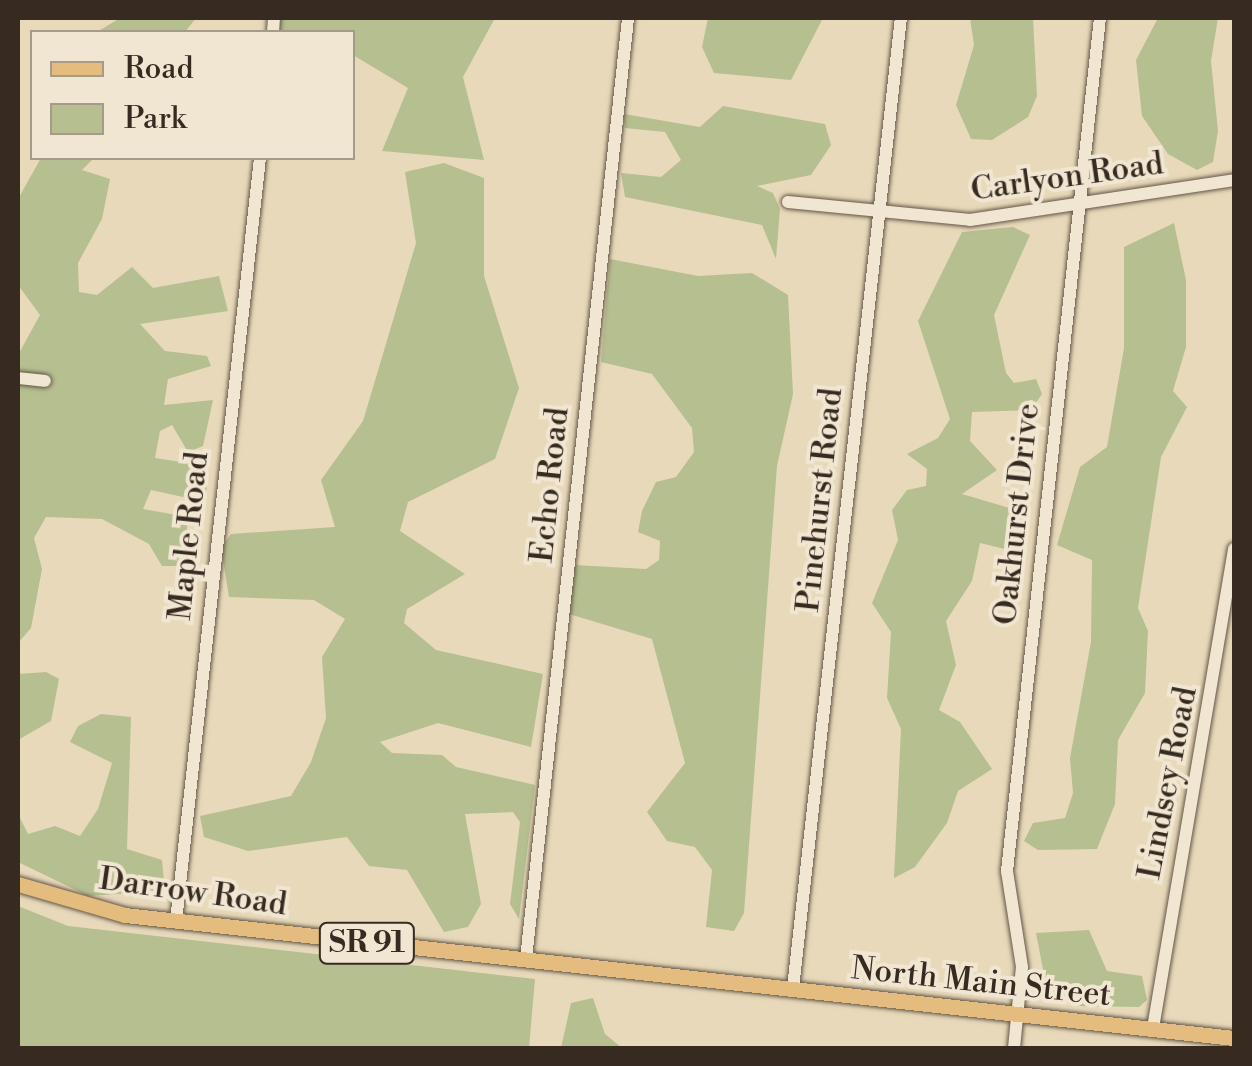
<!DOCTYPE html>
<html>
<head>
<meta charset="utf-8">
<style>
  body { margin:0 }
  #map { position:relative; width:1252px; height:1066px; overflow:hidden; background:#e8d9ba; font-family:"Libre Bodoni",serif }
  div>[style] { position:absolute }
  [style*='--x'] { left:calc(var(--x)*1px); top:calc(var(--y)*1px); width:calc(var(--w)*1px); rotate:calc(var(--a)*1deg) }
  .green>* { inset:0; background:#b6bf90 }
  .roads { filter:drop-shadow(0 0 2px #635646) drop-shadow(0 0 2px #635646) }
  .minor>* { height:12px; margin:-6px; padding:0 6px; transform-origin:6px; border-radius:6px; background:#f0e6d2 }
  .major>* { height:15px; margin:-7.5px; padding:0 7.5px; transform-origin:7.5px; border-radius:7.5px; background:#e4bc7d }
  span { translate:-50% -50%; white-space:nowrap; text-align:center; line-height:1.15; -webkit-text-stroke:8px #f0e6d2; paint-order:stroke }
  .shield-label span { padding:2px 8px; background:#f0e6d2; border:2px solid; border-radius:8px; -webkit-text-stroke-width:0 }
  .shield-label { font-size:30px; color:#372a20; font-weight:700 }
  .street-label { font-size:32px; color:#372a20 }
  .frame { position:absolute; inset:0; border:20px solid #372a20; pointer-events:none }
  .legend { position:absolute; left:30px; top:30px; width:325px; height:130px; box-sizing:border-box; background:#f0e6d2; border:2px solid #a69b8b; margin:0; padding:12px 18px; list-style:none; font-size:30px; color:#372a20 }
  .legend li { display:flex; align-items:center; gap:20px; height:50px }
  .legend b { width:50px; border:2px solid #a69b8b }
</style>
</head>
<body>
<div id="map">
  <div class="green">
    <i style="clip-path:polygon(120px 18px,196px 18px,185px 32px,97px 32px)"></i>
    <i style="clip-path:polygon(280px 18px,495px 18px,463px 77px,484px 160px,382px 151px,408px 88px,353px 55px,352px 32px,278px 32px)"></i>
    <i style="clip-path:polygon(708px 18px,823px 18px,791px 80px,714px 73px,702px 47px)"></i>
    <i style="clip-path:polygon(970px 18px,1033px 18px,1037px 96px,1028px 117px,992px 140px,971px 139px,956px 105px,974px 45px)"></i>
    <i style="clip-path:polygon(1158px 18px,1218px 18px,1211px 61px,1218px 131px,1213px 162px,1197px 170px,1168px 154px,1142px 116px,1136px 60px)"></i>
    <i style="clip-path:polygon(723px 106px,825px 124px,831px 145px,811px 175px,757px 186px,773px 193px,780px 209px,776px 259px,762px 225px,625px 197px,621px 173px,661px 177px,681px 160px,665px 132px,625px 128px,624px 114px,700px 127px)"></i>
    <i style="clip-path:polygon(41px 158px,94px 158px,82px 170px,110px 179px,102px 219px,78px 263px,79px 292px,97px 295px,132px 267px,153px 288px,219px 276px,228px 311px,140px 324px,165px 351px,207px 356px,211px 366px,168px 379px,164px 405px,213px 400px,203px 446px,188px 452px,172px 425px,160px 431px,155px 458px,201px 465px,207px 490px,197px 500px,151px 490px,143px 509px,188px 517px,184px 566px,162px 566px,149px 544px,102px 519px,46px 517px,34px 538px,42px 569px,31px 628px,18px 643px,18px 355px,40px 315px,18px 285px,18px 199px)"></i>
    <i style="clip-path:polygon(444px 163px,484px 178px,484px 276px,519px 388px,495px 459px,408px 502px,400px 531px,465px 574px,407px 609px,404px 623px,436px 650px,543px 674px,531px 747px,438px 723px,380px 742px,392px 753px,442px 755px,456px 767px,535px 785px,519px 919px,510px 904px,520px 822px,513px 812px,465px 814px,481px 904px,468px 927px,444px 932px,407px 870px,369px 866px,347px 837px,248px 851px,204px 837px,200px 816px,291px 796px,311px 762px,326px 718px,322px 657px,345px 619px,314px 600px,229px 597px,221px 547px,231px 534px,335px 527px,321px 480px,363px 421px,416px 243px,405px 172px)"></i>
    <i style="clip-path:polygon(1174px 223px,1186px 280px,1186px 347px,1173px 391px,1187px 407px,1161px 457px,1138px 608px,1148px 631px,1145px 693px,1118px 740px,1115px 804px,1097px 849px,1038px 850px,1024px 841px,1033px 823px,1065px 818px,1073px 793px,1070px 758px,1091px 642px,1092px 560px,1057px 545px,1080px 467px,1107px 447px,1124px 348px,1124px 247px)"></i>
    <i style="clip-path:polygon(1013px 227px,1030px 235px,994px 315px,1006px 373px,1014px 383px,1036px 379px,1042px 394px,1031px 410px,972px 412px,970px 441px,997px 470px,962px 494px,1023px 512px,1022px 537px,1017px 552px,980px 543px,972px 581px,946px 621px,956px 665px,939px 710px,960px 722px,992px 769px,958px 791px,947px 823px,915px 867px,894px 878px,901px 729px,887px 698px,891px 632px,872px 603px,898px 540px,892px 510px,907px 490px,926px 486px,927px 469px,907px 454px,938px 438px,950px 419px,918px 321px,962px 232px)"></i>
    <i style="clip-path:polygon(610px 259px,698px 276px,752px 273px,788px 295px,793px 394px,777px 466px,744px 913px,734px 931px,706px 927px,712px 870px,695px 847px,667px 841px,647px 812px,685px 763px,652px 639px,569px 614px,575px 565px,646px 569px,659px 560px,660px 541px,638px 532px,642px 511px,656px 482px,676px 477px,694px 452px,692px 428px,652px 374px,601px 362px)"></i>
    <i style="clip-path:polygon(46px 672px,59px 679px,51px 721px,18px 740px,18px 674px)"></i>
    <i style="clip-path:polygon(101px 714px,131px 717px,127px 849px,162px 860px,165px 891px,88px 896px,18px 862px,18px 814px,28px 834px,55px 826px,80px 836px,98px 809px,112px 763px,70px 742px,78px 726px)"></i>
    <i style="clip-path:polygon(18px 906px,68px 926px,535px 979px,529px 1048px,18px 1048px)"></i>
    <i style="clip-path:polygon(1089px 930px,1107px 971px,1142px 976px,1147px 1000px,1139px 1007px,1076px 1006px,1047px 990px,1036px 933px)"></i>
    <i style="clip-path:polygon(593px 998px,605px 1034px,622px 1048px,561px 1048px,571px 1003px)"></i>
  </div>
  <div class="roads">
    <div class="minor">
      <i style="--x:273;--y:32;--w:14;--a:-86"></i>
      <i style="--x:788;--y:202;--w:183;--a:5.6"></i>
      <i style="--x:970;--y:220;--w:267;--a:-8.6"></i>
      <i style="--x:18;--y:378;--w:27;--a:6"></i>
      <i style="--x:176;--y:921;--w:768;--a:-83.72"></i>
      <i style="--x:526;--y:959;--w:947;--a:-83.81"></i>
      <i style="--x:793;--y:988;--w:976;--a:-83.65"></i>
      <i style="--x:1153;--y:1028;--w:486;--a:-80.4"></i>
      <i style="--x:1014;--y:1048;--w:81;--a:-84.4"></i>
      <i style="--x:1022;--y:967;--w:97;--a:-98.9"></i>
      <i style="--x:1007;--y:871;--w:858;--a:-83.78"></i>
    </div>
    <div class="major">
      <i style="--x:18;--y:884;--w:111;--a:16.2"></i>
      <i style="--x:125;--y:915;--w:1116;--a:6.33"></i>
    </div>
  </div>
  <div class="shield-label">
    <span style="left:367px;top:943px">SR 91</span>
  </div>
  <div class="street-label">
    <span style="left:1067px;top:177px;rotate:-8deg">Carlyon Road</span>
    <span style="left:550px;top:485px;rotate:-84deg">Echo Road</span>
    <span style="left:820px;top:500px;rotate:-84deg">Pinehurst Road</span>
    <span style="left:1017px;top:514px;rotate:-84deg">Oakhurst Drive</span>
    <span style="left:189px;top:536px;rotate:-84deg">Maple Road</span>
    <span style="left:1168px;top:783px;rotate:-79deg">Lindsey Road</span>
    <span style="left:193px;top:892px;rotate:8deg">Darrow Road</span>
    <span style="left:981px;top:982px;rotate:6deg">North Main Street</span>
  </div>
  <div class="frame"></div>
  <ul class="legend">
  <li><b style="height:12px;background:#e4bc7d"></b>Road</li>
  <li><b style="height:28px;background:#b6bf90"></b>Park</li>
  </ul>
</div>
</body>
</html>
